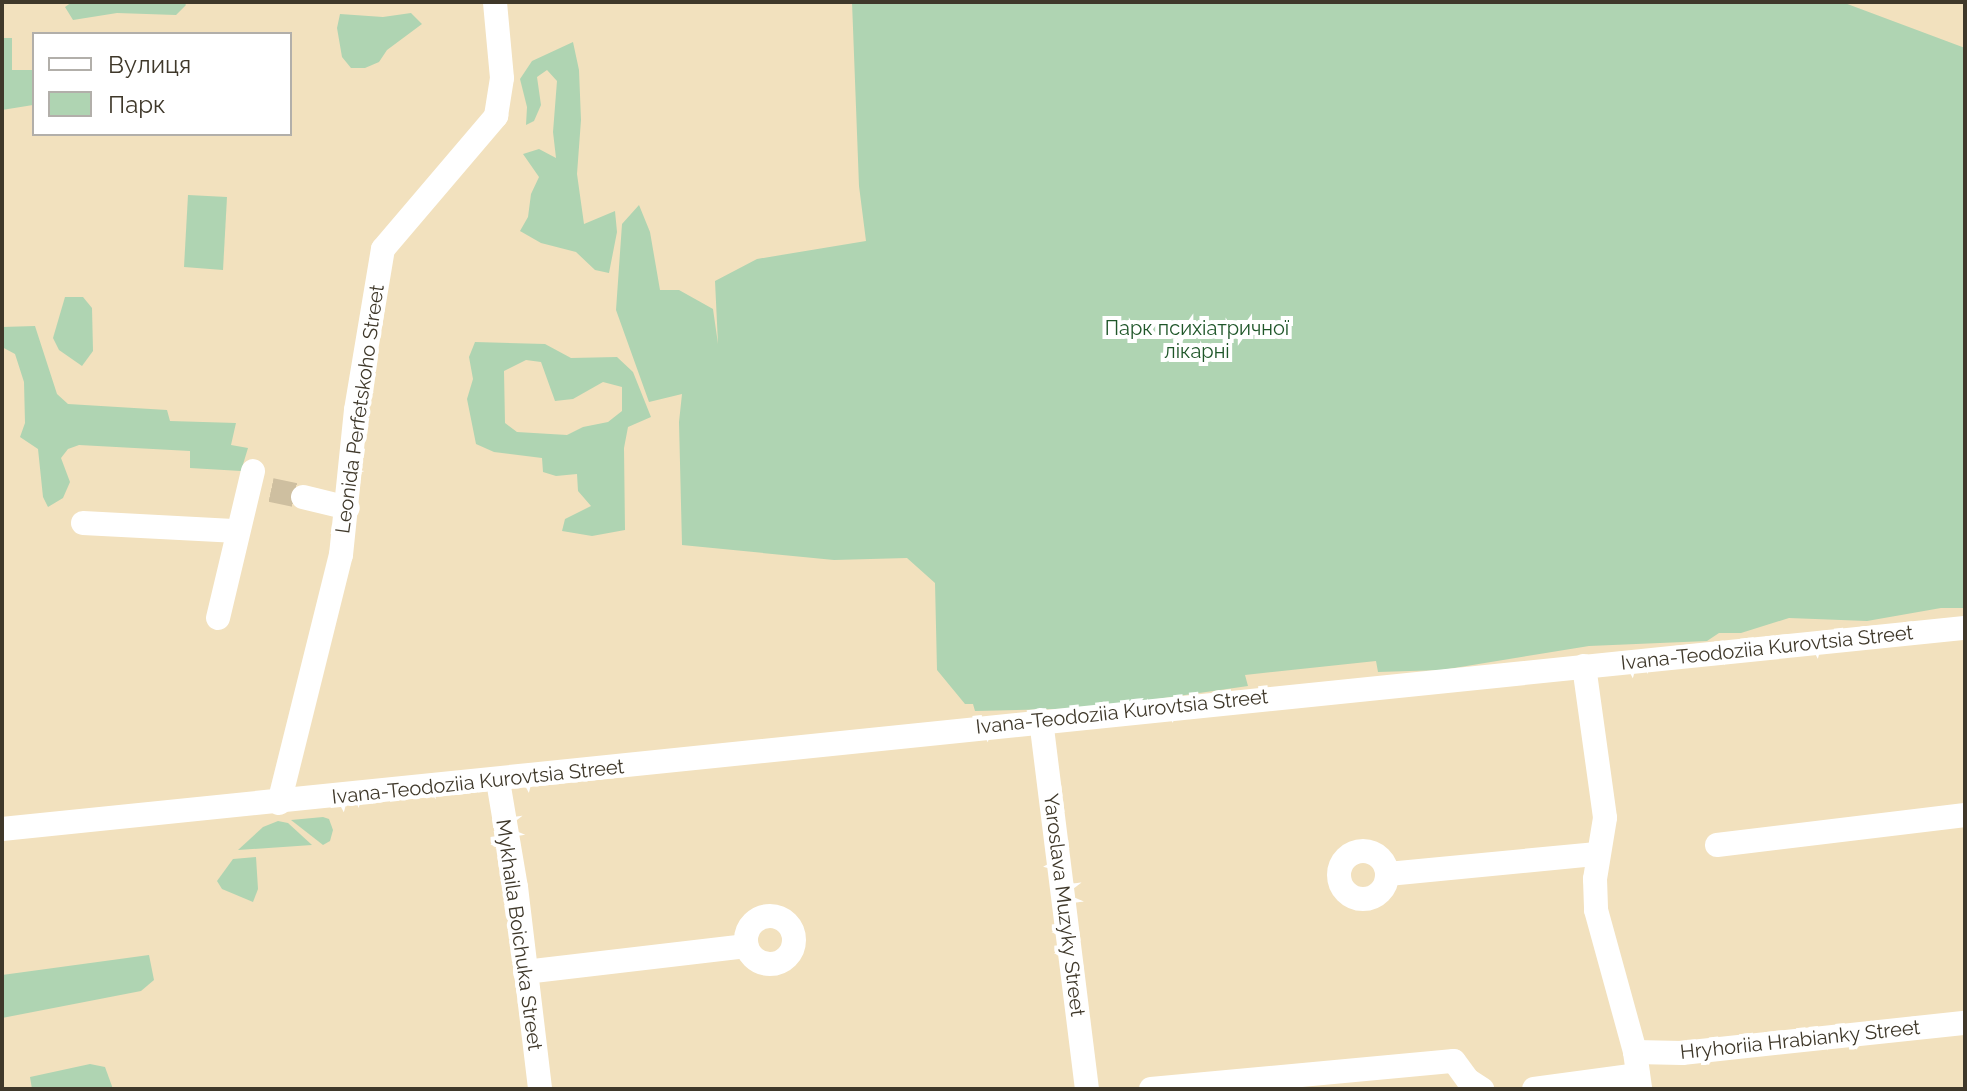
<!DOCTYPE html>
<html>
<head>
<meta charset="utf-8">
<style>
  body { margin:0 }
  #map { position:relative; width:1967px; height:1091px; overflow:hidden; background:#f2e1be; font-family:Raleway,sans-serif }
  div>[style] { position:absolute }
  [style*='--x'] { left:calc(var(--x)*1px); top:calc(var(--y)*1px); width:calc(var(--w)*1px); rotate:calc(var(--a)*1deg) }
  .green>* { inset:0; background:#afd4b2 }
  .minor-tunnel>* { height:24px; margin-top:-12px; transform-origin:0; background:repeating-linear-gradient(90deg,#cebfa0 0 24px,transparent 0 36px) }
  .minor>* { height:24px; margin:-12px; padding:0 12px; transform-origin:12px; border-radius:12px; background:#fff }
  .minor>.ring { margin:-12px; padding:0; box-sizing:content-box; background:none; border:24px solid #fff; border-radius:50% }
  span { translate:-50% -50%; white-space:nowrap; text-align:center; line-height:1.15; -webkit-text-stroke:8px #fff; paint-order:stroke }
  .park-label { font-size:20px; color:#1f5629 }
  .street-label { font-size:20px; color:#3f382a }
  .frame { position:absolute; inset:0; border:4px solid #3f382a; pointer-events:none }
  .legend { position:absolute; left:32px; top:32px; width:260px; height:104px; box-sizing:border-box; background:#fff; border:2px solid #b2afaa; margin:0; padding:10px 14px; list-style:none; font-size:24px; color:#3f382a }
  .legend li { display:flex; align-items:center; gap:16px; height:40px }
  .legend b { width:40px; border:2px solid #b2afaa }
</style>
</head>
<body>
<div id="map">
  <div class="green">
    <i style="clip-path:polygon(72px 2px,184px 2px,186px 5px,176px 15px,117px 13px,73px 20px,65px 7px)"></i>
    <i style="clip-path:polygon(852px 2px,1842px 2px,1965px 48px,1965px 608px,1941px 608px,1867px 621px,1789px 618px,1741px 633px,1719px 633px,1707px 641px,1589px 646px,1442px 670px,1378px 672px,1376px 661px,1245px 675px,1248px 686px,1094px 708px,975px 711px,973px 704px,965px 704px,937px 670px,935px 583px,907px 558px,834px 560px,682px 545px,679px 422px,682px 394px,649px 402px,616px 310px,622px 224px,639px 205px,650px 232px,660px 290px,679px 290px,713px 309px,718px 344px,715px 281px,757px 259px,866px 241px,859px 186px)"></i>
    <i style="clip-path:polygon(411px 13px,422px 24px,387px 50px,379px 62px,365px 68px,351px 68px,342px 57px,337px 28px,340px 14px,383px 17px)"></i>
    <i style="clip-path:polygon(2px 38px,12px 38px,12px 70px,34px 70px,33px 105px,2px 110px)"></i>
    <i style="clip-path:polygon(573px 42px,579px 70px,581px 120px,577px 174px,584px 224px,615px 211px,617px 232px,609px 273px,595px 270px,576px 252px,541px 243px,520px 231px,528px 217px,531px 194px,539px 177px,523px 154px,539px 149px,556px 158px,553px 132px,557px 81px,547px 70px,537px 77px,541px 105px,534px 121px,526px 125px,527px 107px,520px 79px,532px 61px)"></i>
    <i style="clip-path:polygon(188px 195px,227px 197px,223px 270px,184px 267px)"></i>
    <i style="clip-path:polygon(65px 297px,83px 297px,92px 308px,93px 351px,82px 366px,59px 350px,53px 338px)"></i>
    <i style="clip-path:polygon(35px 326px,57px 394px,68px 404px,167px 410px,170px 421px,236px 423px,231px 445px,248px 448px,241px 471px,190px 468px,190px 451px,79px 445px,68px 449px,61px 458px,70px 482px,63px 498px,48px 507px,43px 497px,38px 449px,20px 437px,25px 423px,24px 382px,15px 354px,2px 347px,2px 327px)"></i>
    <i style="clip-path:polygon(evenodd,475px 342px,545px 344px,571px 358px,617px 357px,633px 372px,651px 417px,628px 427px,624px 448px,625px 530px,592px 536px,562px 531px,565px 519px,591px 506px,578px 491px,577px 474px,556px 476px,543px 472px,542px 458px,494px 452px,476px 444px,467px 399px,473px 379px,469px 357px,475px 342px,526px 360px,541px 362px,555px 401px,573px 399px,603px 382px,622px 387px,622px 411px,608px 422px,583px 427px,567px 435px,517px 432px,505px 423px,504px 371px,526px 360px)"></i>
    <i style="clip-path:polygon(323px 817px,329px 819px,333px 830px,330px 841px,323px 845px,291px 820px)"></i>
    <i style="clip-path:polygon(278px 821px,288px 823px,312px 845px,238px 850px,263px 827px)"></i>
    <i style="clip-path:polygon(256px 857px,258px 889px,253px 902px,222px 889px,217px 881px,233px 859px)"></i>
    <i style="clip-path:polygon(149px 955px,154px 980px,141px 991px,2px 1018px,2px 975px)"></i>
    <i style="clip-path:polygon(90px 1064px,105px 1067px,113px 1089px,32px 1089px,30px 1077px)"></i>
  </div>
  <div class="minor-tunnel">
    <i style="--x:271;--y:490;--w:33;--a:12"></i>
  </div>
  <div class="minor">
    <i style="--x:303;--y:497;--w:46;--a:13.7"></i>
    <i style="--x:83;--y:523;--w:155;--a:3"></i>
    <i style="--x:218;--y:618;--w:151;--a:-76.6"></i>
    <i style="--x:1584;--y:666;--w:153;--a:82.1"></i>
    <i style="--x:1605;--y:818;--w:62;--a:99.3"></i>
    <i style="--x:1595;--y:879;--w:31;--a:88"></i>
    <i style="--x:1596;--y:910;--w:147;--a:74.6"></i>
    <i style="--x:1635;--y:1052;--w:37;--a:82"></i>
    <i style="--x:1041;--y:720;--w:372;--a:82.9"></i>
    <i style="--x:498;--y:781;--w:108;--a:80.4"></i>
    <i style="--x:516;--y:887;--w:203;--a:83.2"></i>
    <i style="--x:279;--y:803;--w:256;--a:-76"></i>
    <i style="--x:341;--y:555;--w:146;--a:-84.1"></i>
    <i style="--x:356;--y:410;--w:163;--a:-80.5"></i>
    <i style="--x:383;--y:249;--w:175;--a:-49.6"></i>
    <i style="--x:496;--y:116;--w:38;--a:-81"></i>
    <i style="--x:502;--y:78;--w:76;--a:-95.3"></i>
    <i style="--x:2;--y:829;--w:1973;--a:-5.85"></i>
    <i style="--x:1717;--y:845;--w:250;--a:-6.9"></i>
    <i class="ring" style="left:1339px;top:851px;width:24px;height:24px"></i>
    <i style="--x:1388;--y:874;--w:210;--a:-5.5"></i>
    <i class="ring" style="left:746px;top:916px;width:24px;height:24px"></i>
    <i style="--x:525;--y:972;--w:223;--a:-6.7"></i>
    <i style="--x:1635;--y:1052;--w:47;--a:1.2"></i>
    <i style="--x:1682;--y:1053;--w:285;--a:-6.1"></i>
    <i style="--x:1151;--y:1089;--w:304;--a:-5.3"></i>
    <i style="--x:1454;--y:1061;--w:24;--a:54"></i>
    <i style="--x:1468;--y:1080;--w:17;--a:33"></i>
    <i style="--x:1534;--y:1089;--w:105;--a:-7.7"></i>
  </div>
  <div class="park-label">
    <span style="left:1197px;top:340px">Парк психіатричної<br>лікарні</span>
  </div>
  <div class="street-label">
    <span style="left:360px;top:409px;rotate:-82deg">Leonida Perfetskoho Street</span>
    <span style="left:1767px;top:648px;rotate:-6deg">Ivana-Teodoziia Kurovtsia Street</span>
    <span style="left:1122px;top:712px;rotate:-6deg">Ivana-Teodoziia Kurovtsia Street</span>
    <span style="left:478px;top:782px;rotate:-6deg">Ivana-Teodoziia Kurovtsia Street</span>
    <span style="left:1064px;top:905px;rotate:83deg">Yaroslava Muzyky Street</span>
    <span style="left:519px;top:935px;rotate:82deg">Mykhaila Boichuka Street</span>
    <span style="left:1800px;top:1040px;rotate:-6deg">Hryhoriia Hrabianky Street</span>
  </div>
  <div class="frame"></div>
  <ul class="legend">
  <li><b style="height:10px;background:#fff"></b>Вулиця</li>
  <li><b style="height:22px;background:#afd4b2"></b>Парк</li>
  </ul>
</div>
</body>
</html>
